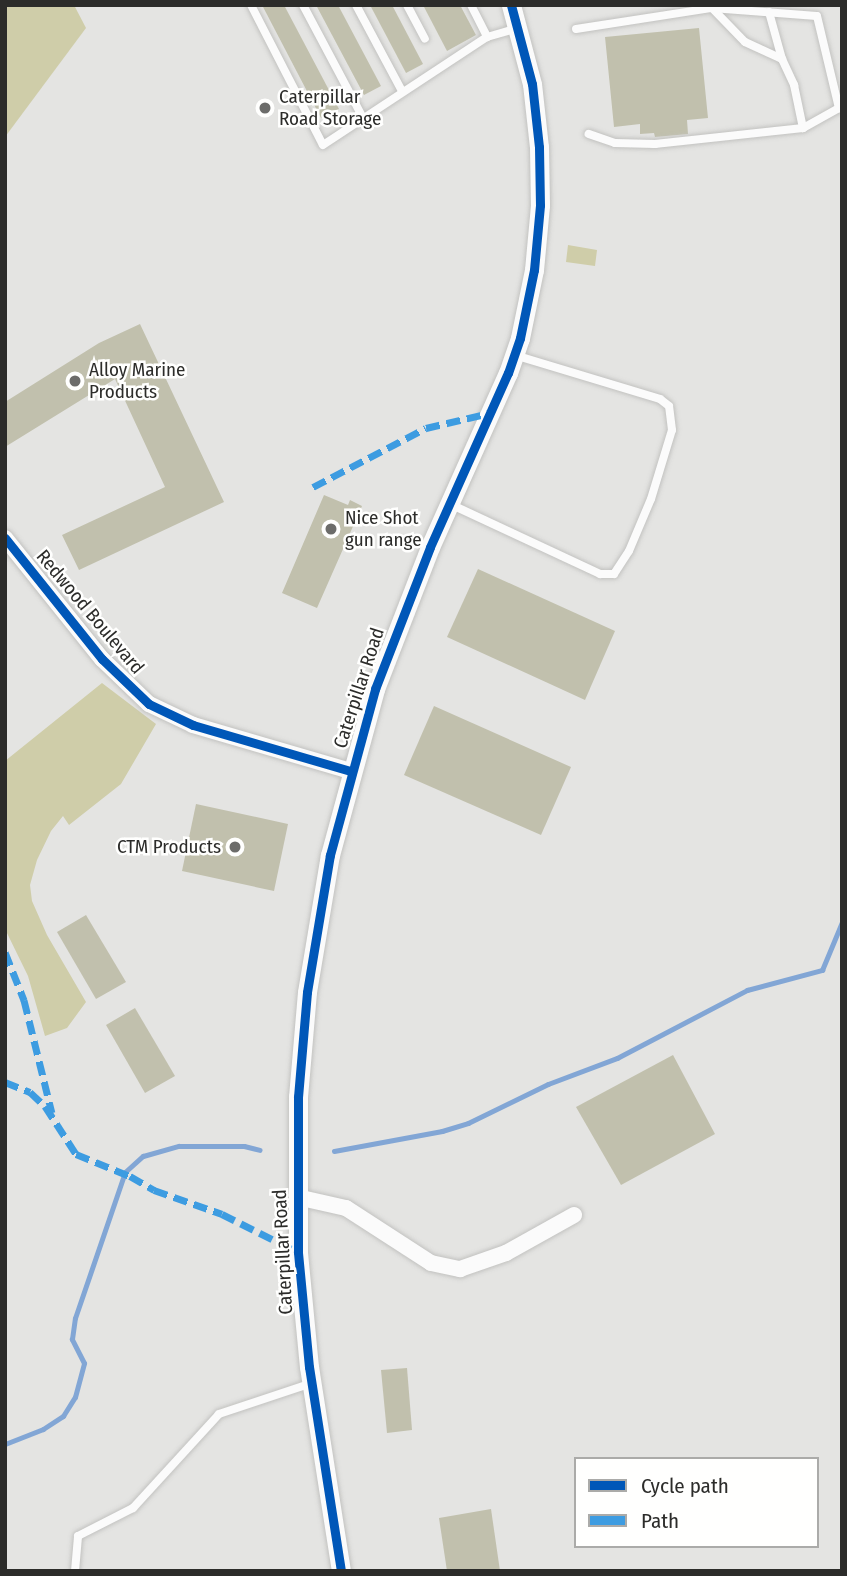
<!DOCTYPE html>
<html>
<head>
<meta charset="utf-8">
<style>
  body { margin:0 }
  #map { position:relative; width:847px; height:1576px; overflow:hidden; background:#e4e4e2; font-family:"Fira Sans Condensed",sans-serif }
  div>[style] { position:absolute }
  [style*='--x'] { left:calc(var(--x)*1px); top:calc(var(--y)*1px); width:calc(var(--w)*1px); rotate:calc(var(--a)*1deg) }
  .green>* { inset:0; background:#cfcda9 }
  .stream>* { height:5px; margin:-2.5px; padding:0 2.5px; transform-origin:2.5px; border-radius:2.5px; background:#82a6d5 }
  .building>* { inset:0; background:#c1c0ad }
  .roads { filter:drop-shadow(0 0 2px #c2c2c0) drop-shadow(0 0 2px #c2c2c0) }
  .service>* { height:8px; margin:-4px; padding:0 4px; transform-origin:4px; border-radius:4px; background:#fbfbfb }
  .minor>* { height:16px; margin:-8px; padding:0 8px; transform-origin:8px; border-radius:8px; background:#fbfbfb }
  .tertiary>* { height:19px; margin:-9.5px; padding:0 9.5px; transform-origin:9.5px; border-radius:9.5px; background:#fbfbfb }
  .quiet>* { height:7px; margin-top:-3.5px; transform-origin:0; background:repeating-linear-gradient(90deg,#3d9ce1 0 14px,transparent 0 21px) }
  .cycleway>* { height:9px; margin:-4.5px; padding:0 4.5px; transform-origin:4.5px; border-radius:4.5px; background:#0057b8 }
  .dots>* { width:19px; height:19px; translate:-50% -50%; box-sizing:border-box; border:4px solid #fffffe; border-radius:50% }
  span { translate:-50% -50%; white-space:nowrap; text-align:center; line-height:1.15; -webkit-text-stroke:5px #fffffe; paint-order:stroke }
  .poi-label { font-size:19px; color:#2c2c2a }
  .left { translate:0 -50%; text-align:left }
  .right { translate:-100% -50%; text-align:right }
  .street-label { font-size:19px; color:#2c2c2a }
  .frame { position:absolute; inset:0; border:7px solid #2c2c2a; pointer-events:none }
  .legend { position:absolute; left:574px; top:1457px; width:245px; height:91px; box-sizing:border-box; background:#fffffe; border:2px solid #ababa9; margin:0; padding:9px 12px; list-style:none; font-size:21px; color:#2c2c2a }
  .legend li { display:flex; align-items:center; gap:14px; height:35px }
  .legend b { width:35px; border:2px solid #ababa9 }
</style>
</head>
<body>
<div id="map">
  <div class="green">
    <i style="clip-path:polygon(5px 5px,74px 5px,86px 28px,5px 137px)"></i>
    <i style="clip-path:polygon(568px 245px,597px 250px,595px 266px,566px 262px)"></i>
    <i style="clip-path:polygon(102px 683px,156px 724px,121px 784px,69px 825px,63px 816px,51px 831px,37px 860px,30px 885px,32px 901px,47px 935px,86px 1002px,67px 1028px,45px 1036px,28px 976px,5px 929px,5px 761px)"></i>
  </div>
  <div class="stream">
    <i style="--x:334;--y:1151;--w:110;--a:-10.5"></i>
    <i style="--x:442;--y:1131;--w:27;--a:-17"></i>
    <i style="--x:468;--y:1123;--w:89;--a:-26"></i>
    <i style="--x:548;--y:1084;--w:74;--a:-20.6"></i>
    <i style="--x:617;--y:1058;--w:147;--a:-27.6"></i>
    <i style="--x:747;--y:990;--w:78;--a:-14.9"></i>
    <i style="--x:822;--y:970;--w:52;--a:-67.4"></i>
    <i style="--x:5;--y:1444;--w:41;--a:-21.5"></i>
    <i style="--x:43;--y:1429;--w:24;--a:-33"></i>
    <i style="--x:63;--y:1416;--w:22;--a:-58"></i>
    <i style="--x:75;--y:1397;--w:35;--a:-75"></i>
    <i style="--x:84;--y:1363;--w:27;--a:-117"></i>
    <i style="--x:72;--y:1339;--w:21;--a:-82"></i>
    <i style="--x:75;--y:1318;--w:154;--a:-71.1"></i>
    <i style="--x:125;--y:1172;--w:24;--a:-42"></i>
    <i style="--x:143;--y:1156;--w:37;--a:-16"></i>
    <i style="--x:179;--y:1146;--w:65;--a:0"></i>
    <i style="--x:244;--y:1146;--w:16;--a:14"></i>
  </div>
  <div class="building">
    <i style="clip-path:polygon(262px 5px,284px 5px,339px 109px,321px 118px)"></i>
    <i style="clip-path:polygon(316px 5px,338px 5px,381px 86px,364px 95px)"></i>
    <i style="clip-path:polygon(370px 5px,392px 5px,423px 64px,406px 73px)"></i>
    <i style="clip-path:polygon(423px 5px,460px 5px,476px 35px,447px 51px)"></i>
    <i style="clip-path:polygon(699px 28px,708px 118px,687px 120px,688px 134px,655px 137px,654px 133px,640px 134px,640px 124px,614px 127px,605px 37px)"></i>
    <i style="clip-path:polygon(140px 324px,224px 502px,79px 570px,62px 535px,165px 487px,115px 379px,5px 447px,5px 402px,99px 343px)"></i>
    <i style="clip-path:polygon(324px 495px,348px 505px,350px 500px,362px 506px,317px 608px,282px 593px)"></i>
    <i style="clip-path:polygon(478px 569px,615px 631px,585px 700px,447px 637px)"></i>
    <i style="clip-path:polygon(434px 706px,571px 767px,541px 835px,404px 775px)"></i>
    <i style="clip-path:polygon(196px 804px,288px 824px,274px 891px,182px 871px)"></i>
    <i style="clip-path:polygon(86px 915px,126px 982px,96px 999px,57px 932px)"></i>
    <i style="clip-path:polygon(135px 1008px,175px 1076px,145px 1093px,106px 1025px)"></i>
    <i style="clip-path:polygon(673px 1055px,715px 1134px,621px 1185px,576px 1107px)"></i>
    <i style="clip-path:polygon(407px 1368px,412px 1430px,387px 1433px,381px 1370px)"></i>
    <i style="clip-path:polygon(491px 1509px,500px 1571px,447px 1571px,439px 1518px)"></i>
  </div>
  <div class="roads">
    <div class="service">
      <i style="--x:251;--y:5;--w:157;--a:62.8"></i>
      <i style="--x:323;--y:145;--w:196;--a:-33.4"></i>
      <i style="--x:303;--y:5;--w:128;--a:62"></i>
      <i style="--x:356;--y:5;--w:98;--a:61.9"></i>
      <i style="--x:407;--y:5;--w:38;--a:62"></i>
      <i style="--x:471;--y:5;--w:36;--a:63"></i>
      <i style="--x:487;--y:37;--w:32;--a:-16"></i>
      <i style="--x:712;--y:8;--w:47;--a:45.9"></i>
      <i style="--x:745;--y:42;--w:41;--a:24.7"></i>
      <i style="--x:782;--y:59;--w:29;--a:65"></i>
      <i style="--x:794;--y:85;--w:44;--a:78.2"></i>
      <i style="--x:769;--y:12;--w:49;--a:74.5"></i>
      <i style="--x:576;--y:29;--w:138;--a:-8.8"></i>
      <i style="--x:712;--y:8;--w:105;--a:4.4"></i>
      <i style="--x:817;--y:16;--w:95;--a:76.6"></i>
      <i style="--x:839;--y:108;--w:41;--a:150.9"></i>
      <i style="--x:803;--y:128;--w:149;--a:173.8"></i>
      <i style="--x:655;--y:144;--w:40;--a:-178.6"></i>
      <i style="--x:615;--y:143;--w:28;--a:-161"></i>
      <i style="--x:450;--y:504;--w:166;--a:25"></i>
      <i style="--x:600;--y:574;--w:14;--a:0"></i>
      <i style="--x:614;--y:574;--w:27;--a:-57"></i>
      <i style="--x:629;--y:551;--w:56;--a:-67.1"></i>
      <i style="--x:651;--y:499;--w:72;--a:-73.1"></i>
      <i style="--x:672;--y:430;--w:24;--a:-97"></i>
      <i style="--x:669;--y:406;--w:11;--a:-142"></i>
      <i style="--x:660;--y:399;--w:152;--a:-163.2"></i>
      <i style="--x:75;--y:1571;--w:35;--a:-85"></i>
      <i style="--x:78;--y:1536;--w:62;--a:-27"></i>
      <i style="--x:133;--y:1508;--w:127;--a:-47.5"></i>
      <i style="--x:219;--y:1414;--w:98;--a:-18.4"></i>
    </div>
    <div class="minor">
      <i style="--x:5;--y:538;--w:155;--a:51.3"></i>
      <i style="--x:102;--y:659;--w:65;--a:43.8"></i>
      <i style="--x:149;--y:704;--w:49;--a:25.5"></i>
      <i style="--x:193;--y:725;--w:164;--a:16.3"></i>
      <i style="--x:297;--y:1197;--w:50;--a:12.7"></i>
      <i style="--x:346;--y:1208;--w:101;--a:32.9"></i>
      <i style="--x:431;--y:1263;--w:30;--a:12"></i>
      <i style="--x:460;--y:1269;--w:49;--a:-19.2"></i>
      <i style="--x:506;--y:1253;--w:78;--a:-29.2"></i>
    </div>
    <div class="tertiary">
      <i style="--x:341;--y:1571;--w:206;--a:-98.9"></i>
      <i style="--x:309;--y:1367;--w:116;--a:-95.5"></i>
      <i style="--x:298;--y:1252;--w:155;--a:-90"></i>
      <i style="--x:298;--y:1097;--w:105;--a:-85.1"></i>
      <i style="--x:307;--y:992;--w:139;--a:-80.5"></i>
      <i style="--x:330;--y:855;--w:172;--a:-74.8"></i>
      <i style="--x:375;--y:689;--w:152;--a:-68.8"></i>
      <i style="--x:430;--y:547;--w:191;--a:-65.9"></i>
      <i style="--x:508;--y:373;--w:37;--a:-71"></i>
      <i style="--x:520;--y:338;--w:69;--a:-78.4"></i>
      <i style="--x:534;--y:270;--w:65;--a:-84.7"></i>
      <i style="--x:540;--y:205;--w:58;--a:-91"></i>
      <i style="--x:539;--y:147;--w:63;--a:-96.3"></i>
      <i style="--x:532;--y:84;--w:82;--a:-104.9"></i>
    </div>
  </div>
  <div class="quiet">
    <i style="--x:313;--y:487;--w:127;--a:-27.6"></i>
    <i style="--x:426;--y:428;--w:66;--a:-13.2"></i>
    <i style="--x:5;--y:952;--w:52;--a:68.4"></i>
    <i style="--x:24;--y:1000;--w:116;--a:76.1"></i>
    <i style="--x:5;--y:1082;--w:27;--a:22"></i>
    <i style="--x:30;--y:1092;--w:21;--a:43"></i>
    <i style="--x:45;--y:1106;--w:57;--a:57.1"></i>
    <i style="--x:76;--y:1154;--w:58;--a:22.2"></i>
    <i style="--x:130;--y:1176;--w:28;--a:30"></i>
    <i style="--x:154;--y:1190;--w:72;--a:19.4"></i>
    <i style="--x:222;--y:1214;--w:85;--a:26.6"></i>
  </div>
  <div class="cycleway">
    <i style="--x:5;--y:538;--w:155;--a:51.3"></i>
    <i style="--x:102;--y:659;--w:65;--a:43.8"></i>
    <i style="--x:149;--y:704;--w:49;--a:25.5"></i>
    <i style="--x:193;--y:725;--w:164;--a:16.3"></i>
    <i style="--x:341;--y:1571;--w:206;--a:-98.9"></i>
    <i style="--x:309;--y:1367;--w:116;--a:-95.5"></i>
    <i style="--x:298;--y:1252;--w:155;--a:-90"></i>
    <i style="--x:298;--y:1097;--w:105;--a:-85.1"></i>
    <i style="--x:307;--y:992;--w:139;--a:-80.5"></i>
    <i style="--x:330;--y:855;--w:172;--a:-74.8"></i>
    <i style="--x:375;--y:689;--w:152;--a:-68.8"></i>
    <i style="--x:430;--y:547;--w:191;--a:-65.9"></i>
    <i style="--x:508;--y:373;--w:37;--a:-71"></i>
    <i style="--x:520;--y:338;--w:69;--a:-78.4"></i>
    <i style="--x:534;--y:270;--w:65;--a:-84.7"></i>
    <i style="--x:540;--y:205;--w:58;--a:-91"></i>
    <i style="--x:539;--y:147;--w:63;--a:-96.3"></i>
    <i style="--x:532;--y:84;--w:82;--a:-104.9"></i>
  </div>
  <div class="dots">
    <i style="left:265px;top:108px;background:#6c6c6a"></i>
    <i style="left:75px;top:381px;background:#6c6c6a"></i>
    <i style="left:331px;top:529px;background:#6c6c6a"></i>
    <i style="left:235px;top:847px;background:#6c6c6a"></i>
  </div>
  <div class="poi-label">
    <span class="left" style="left:279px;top:108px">Caterpillar<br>Road Storage</span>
    <span class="left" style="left:89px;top:381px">Alloy Marine<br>Products</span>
    <span class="left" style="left:345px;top:529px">Nice Shot<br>gun range</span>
    <span class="right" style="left:221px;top:847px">CTM Products</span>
  </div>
  <div class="street-label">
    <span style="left:90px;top:612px;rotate:50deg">Redwood Boulevard</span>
    <span style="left:359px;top:688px;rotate:-72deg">Caterpillar Road</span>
    <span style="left:283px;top:1252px;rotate:-93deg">Caterpillar Road</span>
  </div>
  <div class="frame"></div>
  <ul class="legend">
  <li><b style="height:9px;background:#0057b8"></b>Cycle path</li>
  <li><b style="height:9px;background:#3d9ce1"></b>Path</li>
  </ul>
</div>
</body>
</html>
